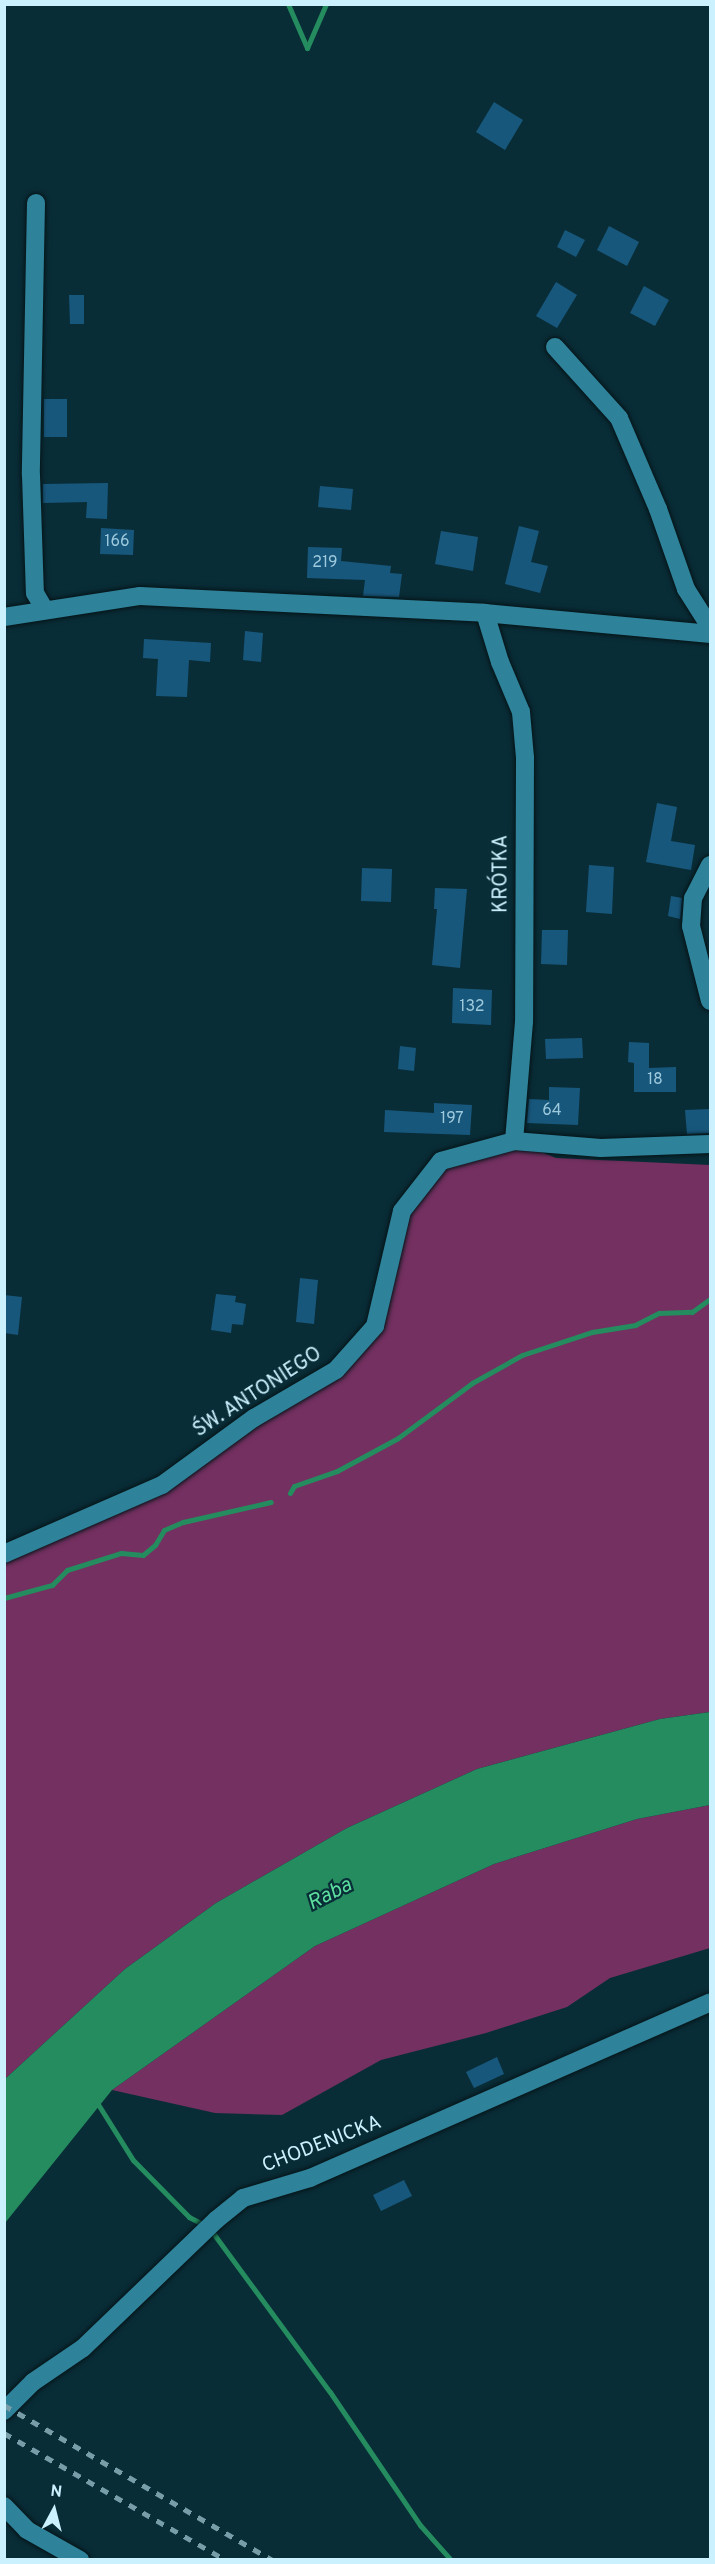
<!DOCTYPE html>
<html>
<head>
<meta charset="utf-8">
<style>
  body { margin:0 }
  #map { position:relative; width:715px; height:2564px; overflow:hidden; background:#092d37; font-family:Overpass,sans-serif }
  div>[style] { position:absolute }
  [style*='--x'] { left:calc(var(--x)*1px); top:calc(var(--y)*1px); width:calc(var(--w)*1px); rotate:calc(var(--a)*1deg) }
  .green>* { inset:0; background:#733060 }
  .water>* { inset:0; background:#248c5e }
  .stream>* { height:5px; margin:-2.5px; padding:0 2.5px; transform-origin:2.5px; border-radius:2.5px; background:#248c5e }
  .building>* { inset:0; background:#18577c }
  .roads { filter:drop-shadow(0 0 2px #061418) drop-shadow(0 0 2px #061418) }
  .minor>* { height:18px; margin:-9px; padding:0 9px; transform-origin:9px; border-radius:9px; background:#2e839a }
  .rail>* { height:4.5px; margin-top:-2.25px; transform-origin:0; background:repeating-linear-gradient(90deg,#779da8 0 8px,transparent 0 16px) }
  span { translate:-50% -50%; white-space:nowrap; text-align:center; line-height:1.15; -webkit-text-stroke:4.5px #092d37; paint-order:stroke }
  .number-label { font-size:16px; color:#9ecadd }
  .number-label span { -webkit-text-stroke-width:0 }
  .street-label { font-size:20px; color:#caf1fd }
  .water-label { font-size:21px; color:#5cde9f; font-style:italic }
  .frame { position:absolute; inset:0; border:6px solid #caf1fd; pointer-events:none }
  .north { position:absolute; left:24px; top:2480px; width:60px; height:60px; -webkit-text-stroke:4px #092d37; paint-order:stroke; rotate:7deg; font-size:16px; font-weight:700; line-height:24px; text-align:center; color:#caf1fd }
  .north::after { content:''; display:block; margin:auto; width:21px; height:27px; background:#caf1fd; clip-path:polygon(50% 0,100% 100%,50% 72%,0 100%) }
</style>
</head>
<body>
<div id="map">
  <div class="green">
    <i style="clip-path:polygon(514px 1141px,556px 1158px,710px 1165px,710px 1712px,660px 1719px,477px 1769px,347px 1828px,216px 1903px,125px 1969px,5px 2079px,5px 1554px,162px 1485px,336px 1370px,375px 1326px,402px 1211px,441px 1161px)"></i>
    <i style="clip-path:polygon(710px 1805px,710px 1948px,610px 1978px,567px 2007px,486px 2033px,381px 2060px,282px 2115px,215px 2113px,112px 2090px,315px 1946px,494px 1864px,637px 1819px)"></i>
  </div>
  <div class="water">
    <i style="clip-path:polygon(710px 1712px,710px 1805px,637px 1819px,494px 1864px,315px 1946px,112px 2090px,5px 2223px,5px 2079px,125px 1969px,216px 1903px,347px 1828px,477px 1769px,660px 1719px)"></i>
  </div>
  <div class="stream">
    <i style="--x:288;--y:4;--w:48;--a:66.6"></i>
    <i style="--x:307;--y:48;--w:48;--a:-66.6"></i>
    <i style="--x:290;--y:1493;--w:8;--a:-60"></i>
    <i style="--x:294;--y:1486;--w:46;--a:-19.2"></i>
    <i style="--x:337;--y:1471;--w:69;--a:-28.4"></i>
    <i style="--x:398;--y:1438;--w:92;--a:-36.6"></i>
    <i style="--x:472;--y:1383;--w:57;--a:-29.2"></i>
    <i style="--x:522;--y:1355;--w:74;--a:-18.2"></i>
    <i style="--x:592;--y:1332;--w:44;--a:-9.2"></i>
    <i style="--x:635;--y:1325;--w:27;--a:-27"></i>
    <i style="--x:659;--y:1313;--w:33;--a:-2"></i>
    <i style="--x:692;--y:1312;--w:22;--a:-36"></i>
    <i style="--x:4;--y:1598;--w:50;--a:-15.2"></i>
    <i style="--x:52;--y:1585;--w:21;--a:-45"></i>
    <i style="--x:67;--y:1570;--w:57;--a:-17.5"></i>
    <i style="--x:121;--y:1553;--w:22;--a:5"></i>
    <i style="--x:143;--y:1555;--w:16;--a:-40"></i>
    <i style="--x:155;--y:1545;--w:17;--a:-59"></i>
    <i style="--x:164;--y:1530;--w:21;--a:-23"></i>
    <i style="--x:183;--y:1522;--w:90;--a:-12.8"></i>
    <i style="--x:96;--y:2101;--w:70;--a:57.9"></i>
    <i style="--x:133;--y:2160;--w:80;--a:45.5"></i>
    <i style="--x:189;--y:2217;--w:13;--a:27"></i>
    <i style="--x:213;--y:2233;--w:197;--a:53.7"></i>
    <i style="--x:330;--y:2392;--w:161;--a:55.9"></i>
    <i style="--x:420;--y:2525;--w:47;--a:48.5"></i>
  </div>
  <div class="building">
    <i style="clip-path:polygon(494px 102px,523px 120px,505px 150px,476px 132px)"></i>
    <i style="clip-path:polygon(609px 226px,639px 242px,627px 266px,597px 250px)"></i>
    <i style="clip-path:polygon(565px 230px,585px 240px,576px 257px,557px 247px)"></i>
    <i style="clip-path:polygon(556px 282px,577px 295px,557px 328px,536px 316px)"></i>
    <i style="clip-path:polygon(644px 286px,669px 300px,655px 326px,630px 313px)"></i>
    <i style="clip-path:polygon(69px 295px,84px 295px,84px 324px,70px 324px)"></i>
    <i style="clip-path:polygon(44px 399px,67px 399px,67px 437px,44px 437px)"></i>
    <i style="clip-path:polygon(108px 483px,107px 519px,86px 518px,87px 502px,43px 503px,43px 484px)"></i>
    <i style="clip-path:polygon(320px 486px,353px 489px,351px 510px,318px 507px)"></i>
    <i style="clip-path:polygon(519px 526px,539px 531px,531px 562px,548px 566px,540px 593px,505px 584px)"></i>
    <i style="clip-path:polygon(101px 528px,134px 530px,133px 555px,100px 554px)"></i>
    <i style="clip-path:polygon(441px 531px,478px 537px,473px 571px,435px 564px)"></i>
    <i style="clip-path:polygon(308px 547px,342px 548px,341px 561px,391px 566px,390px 573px,402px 574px,399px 597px,363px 596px,365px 580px,307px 578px)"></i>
    <i style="clip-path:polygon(245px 631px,263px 633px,261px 662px,243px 660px)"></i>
    <i style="clip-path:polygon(144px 639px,211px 643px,210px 662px,189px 660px,187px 697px,156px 696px,158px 659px,143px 658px)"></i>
    <i style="clip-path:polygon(657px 803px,677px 807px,671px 841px,695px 845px,691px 870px,646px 862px)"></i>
    <i style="clip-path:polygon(589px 865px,614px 867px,612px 914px,586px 912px)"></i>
    <i style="clip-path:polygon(362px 868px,392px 869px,391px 902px,361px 901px)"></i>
    <i style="clip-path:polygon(435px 888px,467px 889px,460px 968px,432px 965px,437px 909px,434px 909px)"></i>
    <i style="clip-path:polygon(671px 896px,682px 898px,680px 919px,668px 916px)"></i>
    <i style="clip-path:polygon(542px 930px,568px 930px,567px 965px,541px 964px)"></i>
    <i style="clip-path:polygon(453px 988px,492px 990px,491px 1025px,452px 1023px)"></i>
    <i style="clip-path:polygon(582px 1038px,583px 1058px,546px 1059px,545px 1039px)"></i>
    <i style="clip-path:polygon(629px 1042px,649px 1043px,649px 1068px,676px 1067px,676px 1092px,634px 1092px,634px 1063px,628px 1062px)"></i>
    <i style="clip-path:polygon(400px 1046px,416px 1048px,414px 1071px,398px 1069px)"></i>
    <i style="clip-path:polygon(549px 1087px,580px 1088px,578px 1125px,527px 1123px,529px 1099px,549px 1100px)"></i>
    <i style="clip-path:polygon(434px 1103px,472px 1105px,470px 1135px,384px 1132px,385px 1110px,434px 1113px)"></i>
    <i style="clip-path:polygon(711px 1109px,711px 1133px,687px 1134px,685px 1110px)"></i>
    <i style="clip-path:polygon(300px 1278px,318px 1280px,314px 1324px,296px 1322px)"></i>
    <i style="clip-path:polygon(216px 1294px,236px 1296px,235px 1302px,246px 1304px,243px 1325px,232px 1324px,231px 1333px,211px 1330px)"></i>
    <i style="clip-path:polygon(4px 1295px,22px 1297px,18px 1335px,4px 1333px)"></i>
    <i style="clip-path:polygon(497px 2057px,504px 2074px,474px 2088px,466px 2072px)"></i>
    <i style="clip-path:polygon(404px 2180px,412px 2196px,381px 2211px,373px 2195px)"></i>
  </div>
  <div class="roads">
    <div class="minor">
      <i style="--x:36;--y:203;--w:272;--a:91.1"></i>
      <i style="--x:31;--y:475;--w:118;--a:88.1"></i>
      <i style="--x:35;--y:593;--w:20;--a:60"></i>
      <i style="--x:555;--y:347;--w:96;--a:48"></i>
      <i style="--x:619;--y:418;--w:99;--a:66.8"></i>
      <i style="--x:658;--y:509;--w:85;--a:70.7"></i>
      <i style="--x:686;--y:589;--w:45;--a:57.7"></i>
      <i style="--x:485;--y:613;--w:51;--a:73"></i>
      <i style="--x:500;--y:662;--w:54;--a:67.2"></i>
      <i style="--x:521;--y:712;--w:46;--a:85"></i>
      <i style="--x:525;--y:758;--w:264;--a:90.2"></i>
      <i style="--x:524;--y:1022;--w:119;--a:94.8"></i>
      <i style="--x:4;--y:617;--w:138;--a:-8.8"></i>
      <i style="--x:140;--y:596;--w:345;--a:2.8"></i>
      <i style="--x:485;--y:613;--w:226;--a:5.3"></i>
      <i style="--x:710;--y:865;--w:37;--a:117"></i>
      <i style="--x:693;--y:898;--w:28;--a:94"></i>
      <i style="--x:691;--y:926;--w:77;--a:75.8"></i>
      <i style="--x:4;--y:1554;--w:172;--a:-23.6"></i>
      <i style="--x:162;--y:1485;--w:114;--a:-36.1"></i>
      <i style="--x:254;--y:1418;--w:95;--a:-30.3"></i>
      <i style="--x:336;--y:1370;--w:59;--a:-48.4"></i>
      <i style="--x:375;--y:1326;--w:118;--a:-76.8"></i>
      <i style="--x:402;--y:1211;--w:63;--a:-52"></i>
      <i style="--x:441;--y:1161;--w:76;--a:-15.3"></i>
      <i style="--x:514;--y:1141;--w:87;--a:4.6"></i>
      <i style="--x:601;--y:1148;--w:109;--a:-2.1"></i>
      <i style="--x:4;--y:2411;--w:41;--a:-45"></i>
      <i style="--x:33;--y:2382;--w:60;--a:-34.2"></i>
      <i style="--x:83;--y:2348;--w:185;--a:-43.9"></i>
      <i style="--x:216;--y:2220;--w:35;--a:-39"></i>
      <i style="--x:243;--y:2198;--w:70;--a:-16.6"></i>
      <i style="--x:310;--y:2178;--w:437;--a:-23.7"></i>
      <i style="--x:4;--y:2506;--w:33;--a:46"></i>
      <i style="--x:27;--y:2530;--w:61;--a:29.5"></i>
    </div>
  </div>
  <div class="rail">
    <i style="--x:4;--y:2405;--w:310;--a:30"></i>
    <i style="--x:4;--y:2433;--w:256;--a:29.8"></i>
  </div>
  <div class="number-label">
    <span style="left:117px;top:542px">166</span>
    <span style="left:325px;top:563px">219</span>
    <span style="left:472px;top:1007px">132</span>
    <span style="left:655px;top:1080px">18</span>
    <span style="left:552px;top:1111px">64</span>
    <span style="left:452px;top:1119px">197</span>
  </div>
  <div class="street-label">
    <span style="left:502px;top:874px;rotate:-90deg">KRÓTKA</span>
    <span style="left:258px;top:1393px;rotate:-33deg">ŚW. ANTONIEGO</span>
    <span style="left:322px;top:2145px;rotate:-21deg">CHODENICKA</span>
  </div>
  <div class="water-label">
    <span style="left:330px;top:1895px;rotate:-27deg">Raba</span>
  </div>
  <div class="frame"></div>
  <div class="north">N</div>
</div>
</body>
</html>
